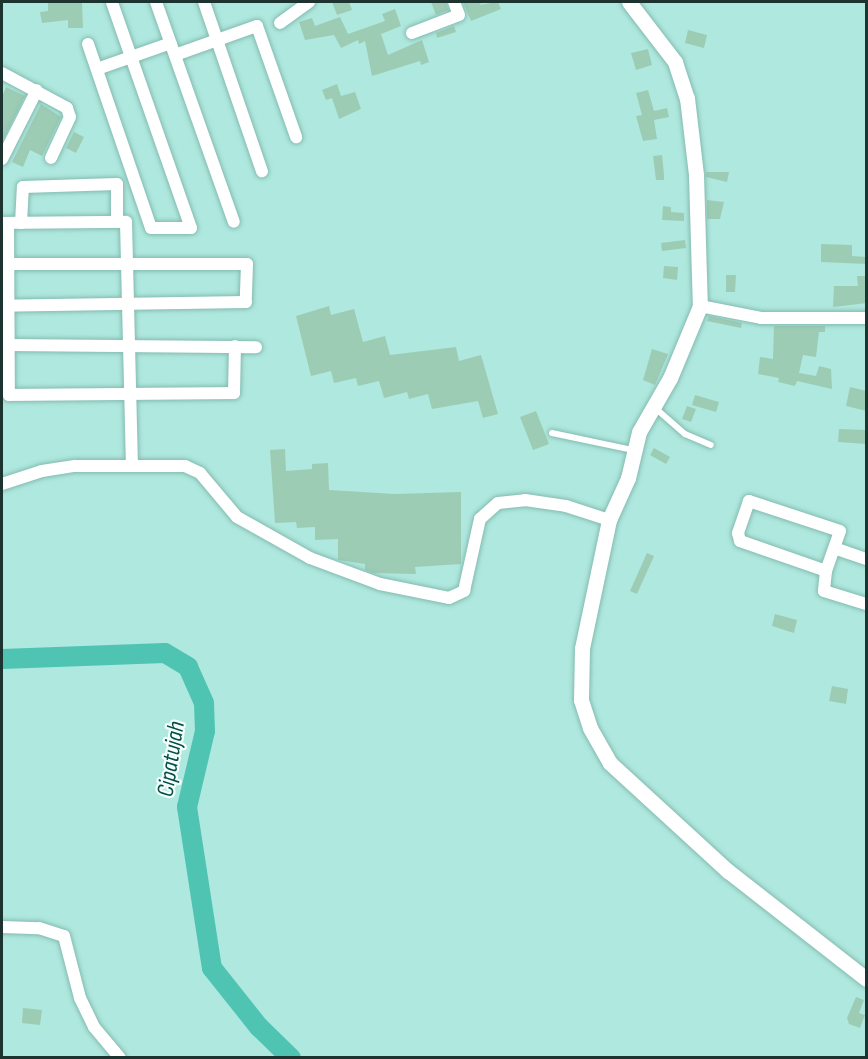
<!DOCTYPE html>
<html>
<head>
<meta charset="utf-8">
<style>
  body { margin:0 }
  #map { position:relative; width:868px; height:1059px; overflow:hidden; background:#afe8de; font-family:"Sofia Sans Condensed",sans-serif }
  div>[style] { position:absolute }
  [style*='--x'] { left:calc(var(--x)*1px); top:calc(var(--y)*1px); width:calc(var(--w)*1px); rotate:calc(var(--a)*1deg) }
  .river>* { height:20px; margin:-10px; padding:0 10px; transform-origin:10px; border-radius:10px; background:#4fc4b3 }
  .building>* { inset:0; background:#9dccb4 }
  .roads { filter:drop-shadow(0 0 2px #84bbb1) drop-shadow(0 0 2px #84bbb1) }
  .service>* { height:6px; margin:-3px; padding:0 3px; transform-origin:3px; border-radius:3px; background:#fff }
  .minor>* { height:12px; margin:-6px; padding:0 6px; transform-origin:6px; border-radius:6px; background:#fff }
  .tertiary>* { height:15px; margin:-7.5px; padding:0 7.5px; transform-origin:7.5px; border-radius:7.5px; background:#fff }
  span { translate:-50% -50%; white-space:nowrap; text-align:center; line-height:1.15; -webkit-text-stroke:4.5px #f3fefc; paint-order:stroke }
  .water-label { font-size:24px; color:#054e45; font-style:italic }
  .frame { position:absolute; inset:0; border:3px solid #1c332f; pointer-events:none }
</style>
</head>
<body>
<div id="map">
  <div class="river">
    <i style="--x:2;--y:659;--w:163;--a:-2.1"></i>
    <i style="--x:165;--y:653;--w:27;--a:31"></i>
    <i style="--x:188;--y:667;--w:39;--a:66"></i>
    <i style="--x:204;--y:703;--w:28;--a:88"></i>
    <i style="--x:205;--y:731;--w:78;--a:103.3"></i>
    <i style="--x:187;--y:807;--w:163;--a:81.2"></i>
    <i style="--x:212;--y:968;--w:75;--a:51.5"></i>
    <i style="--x:259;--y:1027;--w:45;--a:44.1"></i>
  </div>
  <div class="building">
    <i style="clip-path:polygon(48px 2px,82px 2px,83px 28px,68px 28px,68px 20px,42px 23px,40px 12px,48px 11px)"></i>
    <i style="clip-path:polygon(332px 2px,349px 2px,352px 10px,337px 15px)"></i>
    <i style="clip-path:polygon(431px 2px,446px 2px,448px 10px,436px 15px)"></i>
    <i style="clip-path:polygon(463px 2px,483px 2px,479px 5px,498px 2px,501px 9px,471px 21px)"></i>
    <i style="clip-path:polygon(395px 9px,401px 26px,381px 34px,388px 55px,422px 40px,429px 62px,421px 65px,420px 61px,372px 76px,365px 41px,359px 44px,358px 40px,341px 48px,334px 35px,305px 40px,299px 22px,312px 18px,315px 26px,340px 17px,348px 34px,385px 21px,382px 14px)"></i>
    <i style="clip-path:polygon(454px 26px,456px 32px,437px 38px,436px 33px)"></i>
    <i style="clip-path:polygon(688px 30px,707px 35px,704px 48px,685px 43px)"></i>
    <i style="clip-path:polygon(648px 49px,652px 65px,636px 70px,631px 53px)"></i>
    <i style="clip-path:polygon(337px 84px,341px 96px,355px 92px,361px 109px,339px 119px,332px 98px,326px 100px,322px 90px)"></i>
    <i style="clip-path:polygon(6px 87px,25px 96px,2px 142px,2px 97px)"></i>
    <i style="clip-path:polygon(648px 90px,654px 111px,667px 108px,669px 117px,654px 120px,657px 139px,643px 141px,636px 116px,642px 115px,636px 93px)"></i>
    <i style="clip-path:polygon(41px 104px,61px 117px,42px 156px,30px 150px,23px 167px,12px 162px)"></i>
    <i style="clip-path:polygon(74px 132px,84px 137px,76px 153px,66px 148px)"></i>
    <i style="clip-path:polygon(662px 155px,664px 175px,664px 180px,656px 180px,653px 156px)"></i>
    <i style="clip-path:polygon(706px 172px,729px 172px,727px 182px,706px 177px)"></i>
    <i style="clip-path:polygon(707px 200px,724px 202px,720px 219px,707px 219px)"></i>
    <i style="clip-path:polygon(663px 206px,671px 207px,671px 212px,684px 213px,684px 221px,662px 220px)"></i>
    <i style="clip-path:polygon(685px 240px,686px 248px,662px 251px,661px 243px)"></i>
    <i style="clip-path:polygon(821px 244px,852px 245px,852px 256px,867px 257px,867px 264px,821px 262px)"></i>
    <i style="clip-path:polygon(664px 266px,678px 267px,677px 280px,663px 278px)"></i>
    <i style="clip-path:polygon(726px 275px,736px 275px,735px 292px,726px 292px)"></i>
    <i style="clip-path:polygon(857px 276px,867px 276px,867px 303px,833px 307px,834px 286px,858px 286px)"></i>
    <i style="clip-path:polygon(329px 306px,331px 315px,354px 309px,363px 342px,385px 336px,390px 355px,456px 347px,459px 361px,481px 355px,498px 414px,483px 418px,478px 401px,432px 409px,428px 394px,409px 399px,407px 392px,384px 398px,379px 381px,358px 386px,356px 378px,334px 383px,331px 371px,311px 376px,296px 316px)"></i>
    <i style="clip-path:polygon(709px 316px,742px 323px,741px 328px,707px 321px)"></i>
    <i style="clip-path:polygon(774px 326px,825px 326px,825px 332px,819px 332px,816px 357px,803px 355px,799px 373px,816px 376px,819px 366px,831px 369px,832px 389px,797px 381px,795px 386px,778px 382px,779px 378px,758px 374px,760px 357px,773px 359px)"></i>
    <i style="clip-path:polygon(652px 349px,668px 354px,655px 385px,643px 380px)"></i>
    <i style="clip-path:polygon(850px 387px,867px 391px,867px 411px,846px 406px)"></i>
    <i style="clip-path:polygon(695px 395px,719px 402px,716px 412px,692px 405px)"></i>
    <i style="clip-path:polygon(687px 406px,696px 409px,691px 422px,682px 419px)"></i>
    <i style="clip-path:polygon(536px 411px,549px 444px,533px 450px,520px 417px)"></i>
    <i style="clip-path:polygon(839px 429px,867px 430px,867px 444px,838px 442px)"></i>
    <i style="clip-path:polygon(654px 448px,670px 457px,666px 464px,650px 455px)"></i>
    <i style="clip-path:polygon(285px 449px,286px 471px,312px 469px,312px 464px,328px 463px,329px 490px,394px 494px,461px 492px,461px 564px,415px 567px,416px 574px,373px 573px,365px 570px,365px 564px,338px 560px,338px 539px,315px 540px,315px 527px,297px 528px,296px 522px,275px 523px,270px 450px)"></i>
    <i style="clip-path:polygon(647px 553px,654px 556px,637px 594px,630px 591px)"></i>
    <i style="clip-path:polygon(775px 614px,797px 620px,794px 633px,772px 626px)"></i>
    <i style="clip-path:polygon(832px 686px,848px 689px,846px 704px,829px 701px)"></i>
    <i style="clip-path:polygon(856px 997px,864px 1000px,859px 1013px,865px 1015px,860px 1028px,849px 1024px,847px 1018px)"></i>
    <i style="clip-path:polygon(23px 1008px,42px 1010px,40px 1025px,22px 1023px)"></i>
  </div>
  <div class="roads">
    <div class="service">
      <i style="--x:654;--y:407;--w:41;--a:41.1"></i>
      <i style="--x:685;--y:434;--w:28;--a:23"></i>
      <i style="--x:552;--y:433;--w:83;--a:11.9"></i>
    </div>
    <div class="minor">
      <i style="--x:156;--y:2;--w:233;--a:70.5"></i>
      <i style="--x:204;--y:2;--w:179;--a:71.1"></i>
      <i style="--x:280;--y:23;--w:36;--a:-36"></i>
      <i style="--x:412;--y:33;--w:50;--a:-21"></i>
      <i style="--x:459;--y:15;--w:14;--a:-111"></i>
      <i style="--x:88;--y:44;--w:194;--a:71.1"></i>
      <i style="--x:151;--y:228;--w:40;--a:0"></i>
      <i style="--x:191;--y:228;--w:239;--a:-109.3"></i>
      <i style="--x:175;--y:55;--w:87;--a:-19.5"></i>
      <i style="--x:257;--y:26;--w:118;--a:70.6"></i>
      <i style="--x:97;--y:69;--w:78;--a:-19.4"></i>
      <i style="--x:2;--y:73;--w:74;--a:28.3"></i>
      <i style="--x:67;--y:108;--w:9;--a:72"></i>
      <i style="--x:70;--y:117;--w:45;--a:114.9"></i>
      <i style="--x:2;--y:159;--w:77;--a:-63.1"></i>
      <i style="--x:2;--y:223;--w:124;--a:-0.5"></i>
      <i style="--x:126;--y:222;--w:242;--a:88.6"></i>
      <i style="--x:8;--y:223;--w:172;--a:89.7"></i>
      <i style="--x:9;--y:395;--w:225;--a:-0.5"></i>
      <i style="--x:234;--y:393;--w:47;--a:-88.8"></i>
      <i style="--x:21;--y:223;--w:36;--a:-87"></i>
      <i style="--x:23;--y:187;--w:94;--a:-1.8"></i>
      <i style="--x:117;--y:184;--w:38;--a:90"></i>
      <i style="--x:2;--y:264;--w:245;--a:0"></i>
      <i style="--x:247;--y:264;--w:38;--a:92"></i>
      <i style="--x:246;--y:302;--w:244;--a:179.1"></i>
      <i style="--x:700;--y:306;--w:62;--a:11.1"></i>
      <i style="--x:761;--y:318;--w:105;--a:0"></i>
      <i style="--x:8;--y:345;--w:248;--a:0.5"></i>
      <i style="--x:2;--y:484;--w:42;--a:-18"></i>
      <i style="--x:42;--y:471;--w:33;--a:-9"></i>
      <i style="--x:75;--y:466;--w:110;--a:0"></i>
      <i style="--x:185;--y:466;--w:17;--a:25"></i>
      <i style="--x:200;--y:473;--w:57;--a:49.9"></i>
      <i style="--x:237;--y:517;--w:84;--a:29.3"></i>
      <i style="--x:310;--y:558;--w:75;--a:20.4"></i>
      <i style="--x:380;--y:584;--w:70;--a:11.5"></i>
      <i style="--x:449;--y:598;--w:17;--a:-25"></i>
      <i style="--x:464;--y:591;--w:74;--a:-77.5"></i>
      <i style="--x:480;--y:519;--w:24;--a:-42"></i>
      <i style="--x:498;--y:503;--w:27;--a:-6"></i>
      <i style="--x:525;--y:500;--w:41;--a:8.3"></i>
      <i style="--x:566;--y:506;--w:45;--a:18"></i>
      <i style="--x:837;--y:549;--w:31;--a:19"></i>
      <i style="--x:826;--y:571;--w:42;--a:-70.7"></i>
      <i style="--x:840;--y:531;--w:96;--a:-161.8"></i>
      <i style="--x:749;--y:501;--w:34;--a:109"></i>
      <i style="--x:738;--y:533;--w:8;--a:76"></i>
      <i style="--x:740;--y:541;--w:91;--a:19.2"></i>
      <i style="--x:826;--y:571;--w:20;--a:96"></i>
      <i style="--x:824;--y:591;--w:44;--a:17.2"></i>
      <i style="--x:2;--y:927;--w:37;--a:2"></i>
      <i style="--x:39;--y:928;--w:26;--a:18"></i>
      <i style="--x:64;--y:936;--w:64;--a:75.5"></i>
      <i style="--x:80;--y:998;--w:32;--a:64"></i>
      <i style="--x:94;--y:1027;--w:40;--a:50"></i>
    </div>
    <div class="tertiary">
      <i style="--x:629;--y:2;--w:76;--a:52.5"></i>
      <i style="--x:675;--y:62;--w:38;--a:72"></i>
      <i style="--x:687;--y:98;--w:78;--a:83.3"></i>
      <i style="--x:696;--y:175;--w:131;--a:88.3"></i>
      <i style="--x:700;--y:306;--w:78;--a:112.6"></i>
      <i style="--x:670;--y:378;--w:62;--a:119.9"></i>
      <i style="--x:639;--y:432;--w:47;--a:103.4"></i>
      <i style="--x:628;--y:478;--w:46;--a:114.3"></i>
      <i style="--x:609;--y:520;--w:131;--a:101.9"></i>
      <i style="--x:582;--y:648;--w:52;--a:91.1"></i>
      <i style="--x:581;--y:700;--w:29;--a:72"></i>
      <i style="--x:590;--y:728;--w:40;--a:60.3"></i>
      <i style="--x:610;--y:763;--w:160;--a:42.5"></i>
      <i style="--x:728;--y:871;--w:175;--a:38"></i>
    </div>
  </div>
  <div class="water-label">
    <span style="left:171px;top:759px;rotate:-81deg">Cipatujah</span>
  </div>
  <div class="frame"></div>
</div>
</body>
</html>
